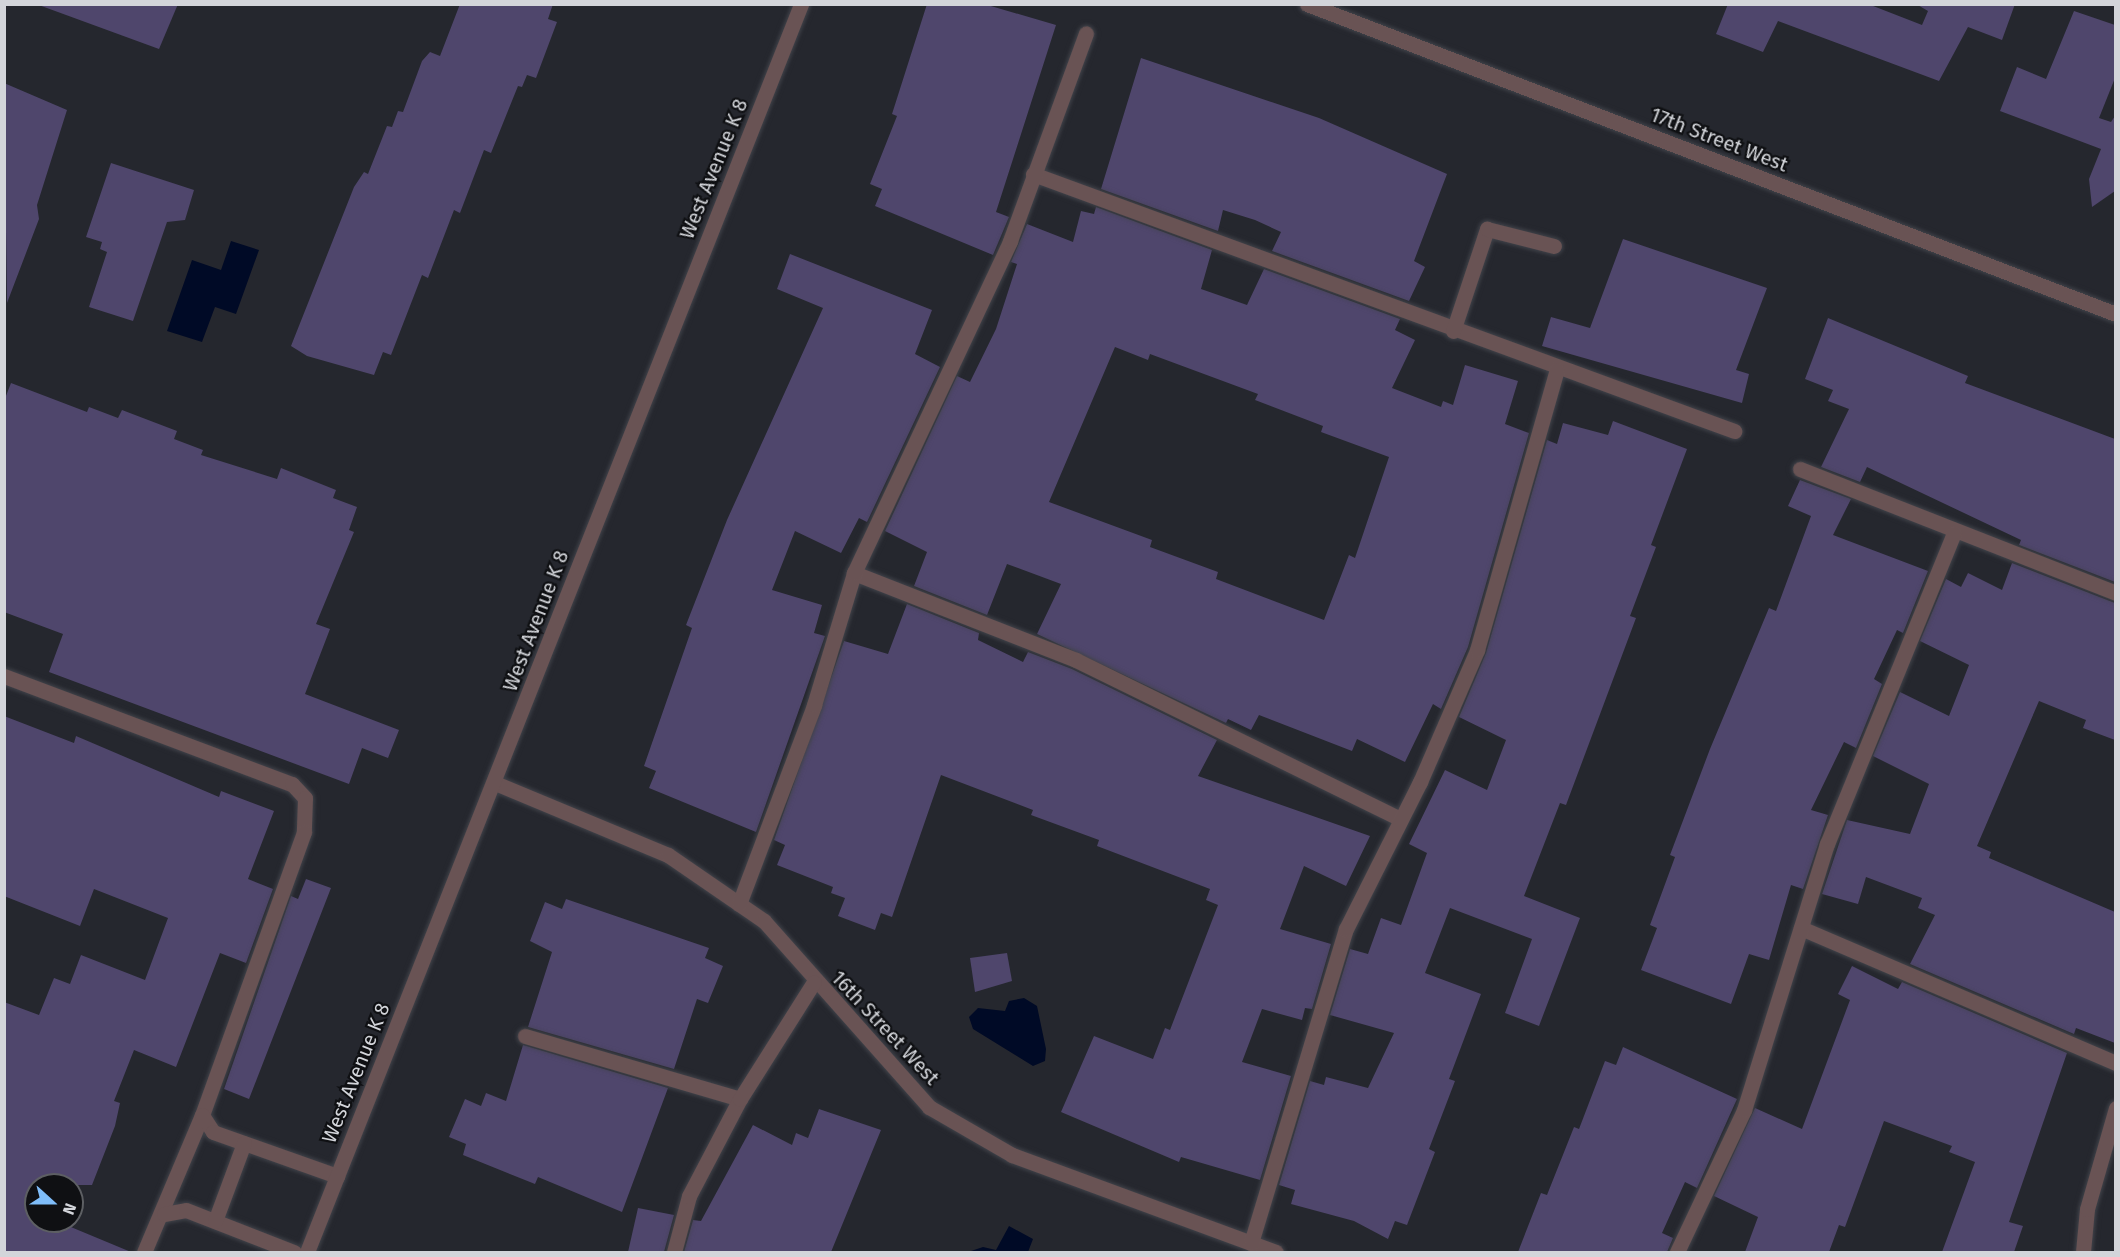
<!DOCTYPE html>
<html>
<head>
<meta charset="utf-8">
<style>
  body { margin:0 }
  #map { position:relative; width:2120px; height:1257px; overflow:hidden; background:#25272e; font-family:"Fira Sans",sans-serif }
  div>[style] { position:absolute }
  [style*='--x'] { left:calc(var(--x)*1px); top:calc(var(--y)*1px); width:calc(var(--w)*1px); rotate:calc(var(--a)*1deg) }
  .water>* { inset:0; background:#000a26 }
  .building>* { inset:0; background:#4f466c }
  .roads { filter:drop-shadow(0 0 2px #41434a) drop-shadow(0 0 2px #41434a) }
  .minor>* { height:15px; margin:-7.5px; padding:0 7.5px; transform-origin:7.5px; border-radius:7.5px; background:#695354 }
  span { translate:-50% -50%; white-space:nowrap; text-align:center; line-height:1.15; -webkit-text-stroke:4.5px #0f1013; paint-order:stroke }
  .street-label { font-size:20px; color:#d3d5da }
  .frame { position:absolute; inset:0; border:6px solid #d3d5da; pointer-events:none }
  .north { position:absolute; left:24px; top:1173px; width:60px; height:60px; box-sizing:border-box; background:#0f1013; border:2px solid #5d5f63; border-radius:50%; rotate:111deg; font-size:16px; font-weight:700; line-height:24px; text-align:center; color:#d3d5da }
  .north::after { content:''; display:block; margin:auto; width:21px; height:27px; background:#7fbdf9; clip-path:polygon(50% 0,100% 100%,50% 72%,0 100%) }
</style>
</head>
<body>
<div id="map">
  <div class="water">
    <i style="clip-path:polygon(231px 241px,259px 250px,236px 314px,215px 307px,202px 342px,167px 331px,192px 260px,221px 270px)"></i>
    <i style="clip-path:polygon(1024px 998px,1037px 1006px,1046px 1049px,1045px 1061px,1033px 1066px,973px 1029px,969px 1017px,978px 1008px,1005px 1011px,1009px 1001px)"></i>
    <i style="clip-path:polygon(1009px 1226px,1033px 1239px,1028px 1252px,968px 1252px,983px 1247px,996px 1250px)"></i>
  </div>
  <div class="building">
    <i style="clip-path:polygon(36px 4px,178px 4px,159px 49px)"></i>
    <i style="clip-path:polygon(460px 4px,553px 4px,548px 19px,557px 22px,536px 78px,527px 75px,522px 87px,518px 86px,491px 153px,484px 150px,460px 213px,454px 210px,428px 278px,422px 275px,391px 355px,383px 352px,374px 375px,307px 356px,291px 346px,354px 187px,364px 172px,368px 174px,387px 126px,392px 127px,398px 111px,403px 112px,422px 61px,430px 52px,440px 56px)"></i>
    <i style="clip-path:polygon(927px 4px,984px 4px,1056px 25px,996px 212px,1009px 217px,993px 255px,875px 206px,882px 189px,870px 184px,897px 116px,892px 114px)"></i>
    <i style="clip-path:polygon(1728px 4px,1868px 4px,1922px 25px,1928px 11px,1916px 4px,2015px 4px,2002px 40px,1968px 27px,1939px 81px,1778px 21px,1763px 52px,1716px 34px)"></i>
    <i style="clip-path:polygon(2074px 11px,2115px 25px,2115px 78px,2099px 118px,2111px 122px,2115px 116px,2115px 191px,2092px 207px,2089px 179px,2101px 149px,2000px 111px,2017px 67px,2046px 79px)"></i>
    <i style="clip-path:polygon(1141px 58px,1319px 118px,1447px 174px,1414px 261px,1425px 267px,1409px 301px,1272px 251px,1281px 232px,1255px 220px,1223px 210px,1218px 231px,1101px 189px)"></i>
    <i style="clip-path:polygon(4px 83px,67px 110px,37px 205px,39px 219px,7px 303px)"></i>
    <i style="clip-path:polygon(111px 163px,194px 190px,185px 220px,167px 222px,133px 321px,89px 307px,107px 252px,100px 249px,102px 242px,86px 237px)"></i>
    <i style="clip-path:polygon(evenodd,1096px 207px,1212px 250px,1201px 289px,1247px 305px,1264px 269px,1400px 319px,1395px 330px,1415px 340px,1392px 388px,1441px 407px,1443px 401px,1453px 405px,1465px 365px,1518px 381px,1505px 424px,1529px 433px,1468px 647px,1441px 709px,1433px 704px,1405px 762px,1357px 739px,1352px 751px,1259px 715px,1251px 730px,1228px 719px,1226px 723px,1037px 634px,1061px 584px,1007px 564px,987px 615px,914px 586px,927px 552px,885px 531px,957px 376px,970px 382px,996px 329px,1017px 264px,1011px 262px,1027px 224px,1073px 242px,1081px 211px,1094px 214px,1096px 207px,1115px 347px,1148px 360px,1150px 354px,1258px 394px,1255px 400px,1323px 426px,1321px 432px,1389px 457px,1355px 558px,1349px 555px,1324px 620px,1216px 579px,1218px 572px,1150px 547px,1152px 540px,1049px 502px,1115px 347px)"></i>
    <i style="clip-path:polygon(1623px 239px,1767px 288px,1736px 370px,1749px 374px,1742px 403px,1542px 346px,1551px 317px,1590px 328px)"></i>
    <i style="clip-path:polygon(790px 254px,932px 310px,915px 354px,940px 367px,867px 522px,859px 518px,841px 553px,795px 531px,772px 590px,822px 605px,814px 633px,825px 636px,756px 832px,649px 788px,656px 771px,644px 766px,692px 628px,686px 625px,727px 520px,823px 308px,777px 289px)"></i>
    <i style="clip-path:polygon(1828px 318px,1968px 376px,1965px 383px,2115px 439px,2115px 582px,2019px 545px,2021px 540px,1867px 467px,1860px 482px,1821px 467px,1849px 409px,1828px 401px,1833px 390px,1805px 379px)"></i>
    <i style="clip-path:polygon(11px 383px,87px 412px,89px 407px,118px 418px,122px 410px,177px 431px,174px 439px,203px 450px,201px 455px,277px 479px,281px 468px,336px 490px,333px 498px,357px 507px,349px 530px,354px 532px,316px 624px,330px 629px,305px 694px,399px 730px,388px 758px,362px 748px,349px 784px,49px 672px,63px 634px,4px 612px,4px 401px)"></i>
    <i style="clip-path:polygon(1613px 421px,1687px 449px,1651px 545px,1656px 547px,1630px 616px,1636px 618px,1566px 805px,1560px 803px,1524px 896px,1580px 918px,1539px 1026px,1505px 1013px,1532px 939px,1450px 908px,1425px 973px,1481px 994px,1449px 1079px,1455px 1081px,1429px 1149px,1435px 1152px,1407px 1225px,1395px 1221px,1388px 1239px,1354px 1221px,1291px 1204px,1295px 1190px,1279px 1185px,1310px 1081px,1324px 1085px,1326px 1077px,1368px 1088px,1394px 1033px,1330px 1015px,1350px 949px,1368px 954px,1381px 918px,1401px 925px,1427px 853px,1409px 844px,1445px 770px,1487px 790px,1506px 740px,1459px 717px,1486px 653px,1547px 440px,1557px 444px,1563px 423px,1608px 435px)"></i>
    <i style="clip-path:polygon(1800px 480px,1851px 499px,1833px 535px,1928px 571px,1903px 633px,1897px 630px,1874px 679px,1882px 684px,1856px 748px,1844px 742px,1811px 810px,1828px 815px,1803px 889px,1791px 885px,1769px 960px,1749px 954px,1731px 1004px,1641px 970px,1657px 928px,1650px 925px,1675px 857px,1670px 855px,1710px 749px,1769px 608px,1776px 611px,1811px 516px,1788px 506px)"></i>
    <i style="clip-path:polygon(2012px 563px,2115px 603px,2115px 740px,2083px 728px,2086px 720px,2039px 701px,1977px 846px,1991px 852px,1989px 858px,2115px 912px,2115px 1043px,2076px 1028px,2074px 1034px,1910px 964px,1935px 915px,1918px 908px,1922px 898px,1866px 877px,1858px 904px,1822px 894px,1847px 820px,1910px 834px,1929px 784px,1873px 756px,1900px 692px,1949px 716px,1969px 665px,1920px 641px,1946px 579px,1961px 587px,1968px 573px,2002px 590px)"></i>
    <i style="clip-path:polygon(907px 604px,979px 633px,978px 640px,1023px 662px,1028px 652px,1072px 669px,1217px 740px,1198px 776px,1370px 836px,1346px 886px,1304px 866px,1280px 929px,1331px 944px,1312px 1009px,1305px 1008px,1302px 1020px,1262px 1009px,1242px 1062px,1291px 1076px,1260px 1180px,1181px 1157px,1179px 1162px,1061px 1112px,1094px 1036px,1153px 1059px,1165px 1028px,1170px 1030px,1218px 905px,1206px 900px,1210px 889px,1097px 846px,1099px 840px,1031px 815px,1033px 810px,941px 775px,892px 917px,881px 913px,875px 930px,838px 916px,845px 898px,831px 893px,833px 887px,777px 865px,785px 845px,774px 840px,844px 641px,888px 654px)"></i>
    <i style="clip-path:polygon(4px 716px,74px 743px,76px 736px,219px 797px,221px 791px,274px 811px,248px 879px,273px 889px,246px 963px,220px 953px,176px 1067px,134px 1050px,114px 1101px,120px 1103px,115px 1126px,92px 1185px,34px 1185px,36px 1221px,68px 1221px,66px 1225px,131px 1252px,4px 1252px,4px 1002px,39px 1015px,54px 978px,70px 984px,81px 955px,145px 980px,168px 918px,94px 889px,80px 926px,4px 896px)"></i>
    <i style="clip-path:polygon(306px 879px,331px 888px,249px 1099px,224px 1089px,291px 896px,298px 899px)"></i>
    <i style="clip-path:polygon(566px 899px,709px 948px,705px 958px,723px 966px,708px 1003px,697px 999px,674px 1069px,528px 1027px,552px 952px,530px 941px,545px 902px,562px 909px)"></i>
    <i style="clip-path:polygon(1007px 953px,1012px 981px,975px 992px,970px 958px)"></i>
    <i style="clip-path:polygon(1852px 966px,1898px 989px,1902px 982px,2067px 1053px,2009px 1222px,2023px 1226px,2014px 1252px,1942px 1252px,1975px 1162px,1949px 1152px,1952px 1146px,1884px 1121px,1845px 1227px,1839px 1225px,1829px 1252px,1745px 1252px,1758px 1217px,1714px 1196px,1755px 1108px,1802px 1129px,1850px 1000px,1838px 994px)"></i>
    <i style="clip-path:polygon(523px 1045px,668px 1088px,622px 1212px,538px 1177px,535px 1184px,463px 1155px,466px 1144px,449px 1137px,465px 1099px,481px 1106px,486px 1093px,506px 1101px)"></i>
    <i style="clip-path:polygon(1623px 1047px,1737px 1099px,1697px 1188px,1685px 1182px,1662px 1233px,1673px 1238px,1667px 1252px,1518px 1252px,1541px 1193px,1547px 1195px,1574px 1127px,1579px 1129px,1605px 1061px,1616px 1065px)"></i>
    <i style="clip-path:polygon(819px 1109px,881px 1130px,831px 1252px,684px 1252px,693px 1220px,701px 1221px,753px 1125px,792px 1145px,796px 1133px,808px 1138px)"></i>
    <i style="clip-path:polygon(638px 1208px,674px 1215px,664px 1252px,628px 1252px)"></i>
  </div>
  <div class="roads">
    <div class="minor">
      <i style="--x:1307;--y:4;--w:866;--a:20.97"></i>
      <i style="--x:1033;--y:174;--w:747;--a:20.13"></i>
      <i style="--x:1453;--y:331;--w:108;--a:-71.6"></i>
      <i style="--x:1487;--y:229;--w:69;--a:14.2"></i>
      <i style="--x:1800;--y:469;--w:339;--a:21.4"></i>
      <i style="--x:854;--y:573;--w:238;--a:21.4"></i>
      <i style="--x:1076;--y:660;--w:361;--a:26.1"></i>
      <i style="--x:4;--y:676;--w:308;--a:20.6"></i>
      <i style="--x:292;--y:784;--w:19;--a:47"></i>
      <i style="--x:305;--y:798;--w:34;--a:92"></i>
      <i style="--x:304;--y:832;--w:301;--a:109.8"></i>
      <i style="--x:202;--y:1115;--w:149;--a:112.9"></i>
      <i style="--x:495;--y:783;--w:187;--a:22.6"></i>
      <i style="--x:668;--y:855;--w:116;--a:34.5"></i>
      <i style="--x:764;--y:921;--w:249;--a:48.4"></i>
      <i style="--x:929;--y:1107;--w:96;--a:30"></i>
      <i style="--x:1012;--y:1155;--w:281;--a:20.2"></i>
      <i style="--x:739;--y:904;--w:213;--a:-69.3"></i>
      <i style="--x:814;--y:705;--w:138;--a:-73.1"></i>
      <i style="--x:854;--y:573;--w:367;--a:-64.8"></i>
      <i style="--x:1010;--y:241;--w:221;--a:-69.9"></i>
      <i style="--x:1801;--y:928;--w:343;--a:23.2"></i>
      <i style="--x:525;--y:1036;--w:224;--a:16.3"></i>
      <i style="--x:202;--y:1115;--w:20;--a:57"></i>
      <i style="--x:213;--y:1132;--w:132;--a:19.5"></i>
      <i style="--x:164;--y:1214;--w:22;--a:-10"></i>
      <i style="--x:186;--y:1210;--w:116;--a:21.3"></i>
      <i style="--x:215;--y:1221;--w:83;--a:-69.6"></i>
      <i style="--x:1251;--y:1243;--w:328;--a:-73.2"></i>
      <i style="--x:1346;--y:929;--w:165;--a:-63.3"></i>
      <i style="--x:1420;--y:782;--w:144;--a:-66.6"></i>
      <i style="--x:1477;--y:650;--w:291;--a:-74.1"></i>
      <i style="--x:307;--y:1252;--w:1342;--a:-68.4"></i>
      <i style="--x:674;--y:1252;--w:58;--a:-75"></i>
      <i style="--x:689;--y:1196;--w:110;--a:-62.3"></i>
      <i style="--x:740;--y:1099;--w:138;--a:-57.7"></i>
      <i style="--x:1677;--y:1252;--w:157;--a:-64.7"></i>
      <i style="--x:1744;--y:1110;--w:279;--a:-72.7"></i>
      <i style="--x:1827;--y:844;--w:336;--a:-67.8"></i>
      <i style="--x:2083;--y:1252;--w:43;--a:-84.7"></i>
      <i style="--x:2087;--y:1209;--w:105;--a:-74"></i>
    </div>
  </div>
  <div class="street-label">
    <span style="left:1719px;top:140px;rotate:21deg">17th Street West</span>
    <span style="left:714px;top:169px;rotate:-68deg">West Avenue K 8</span>
    <span style="left:536px;top:621px;rotate:-69deg">West Avenue K 8</span>
    <span style="left:885px;top:1028px;rotate:47deg">16th Street West</span>
    <span style="left:356px;top:1073px;rotate:-68deg">West Avenue K 8</span>
  </div>
  <div class="frame"></div>
  <div class="north">N</div>
</div>
</body>
</html>
